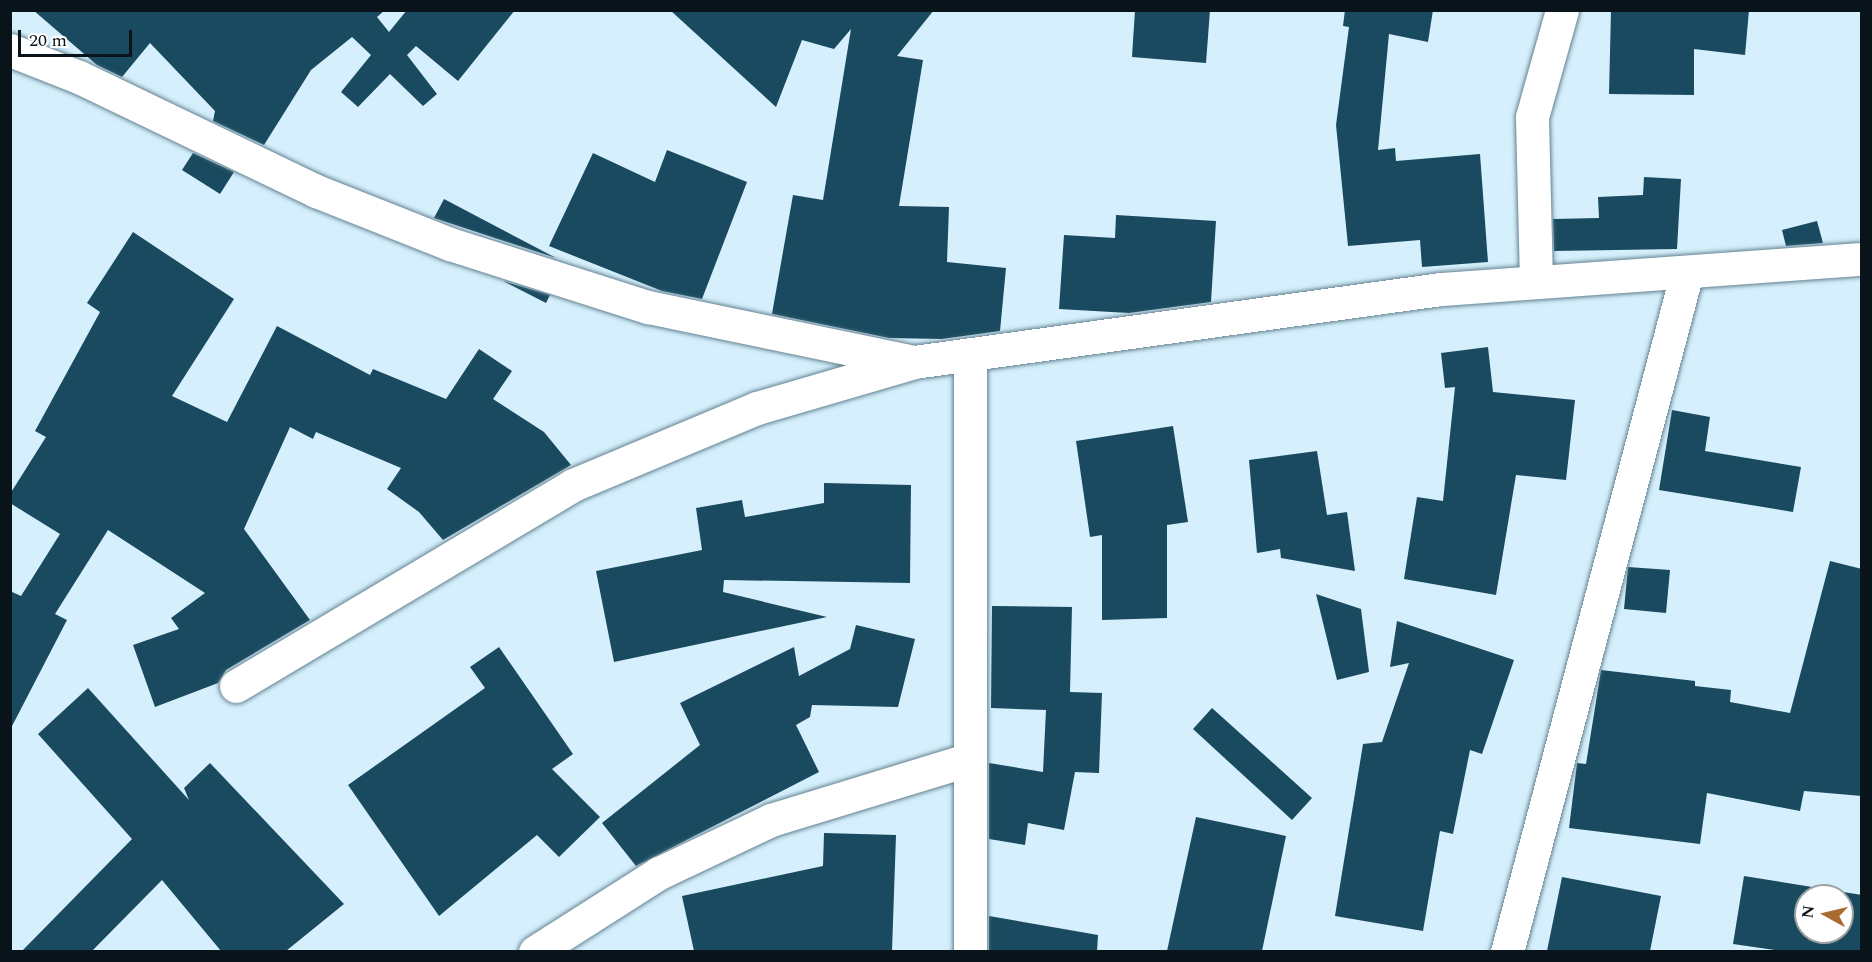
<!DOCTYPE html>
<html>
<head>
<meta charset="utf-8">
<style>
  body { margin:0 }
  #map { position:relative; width:1872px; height:962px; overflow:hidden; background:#d5effc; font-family:Spectral,serif }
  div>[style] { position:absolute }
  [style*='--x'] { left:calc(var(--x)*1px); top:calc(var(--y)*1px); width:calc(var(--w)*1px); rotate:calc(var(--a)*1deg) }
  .building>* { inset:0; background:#194a5f }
  .roads { filter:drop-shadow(0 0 2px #648291) drop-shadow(0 0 2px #648291) }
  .minor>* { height:33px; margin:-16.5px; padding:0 16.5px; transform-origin:16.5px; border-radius:16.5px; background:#fff }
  span { translate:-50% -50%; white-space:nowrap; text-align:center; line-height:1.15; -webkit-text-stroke:6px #fff; paint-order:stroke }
  .frame { position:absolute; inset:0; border:12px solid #09141a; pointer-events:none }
  .north { position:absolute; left:1794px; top:884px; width:60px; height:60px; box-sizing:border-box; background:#fff; border:2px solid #9da1a3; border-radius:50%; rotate:278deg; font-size:16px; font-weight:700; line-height:24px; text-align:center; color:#09141a }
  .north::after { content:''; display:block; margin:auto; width:21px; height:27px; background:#aa6b32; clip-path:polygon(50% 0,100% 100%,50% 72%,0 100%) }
  .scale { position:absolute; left:18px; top:30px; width:114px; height:27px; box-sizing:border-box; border:3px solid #09141a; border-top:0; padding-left:8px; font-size:18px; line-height:21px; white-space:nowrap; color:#09141a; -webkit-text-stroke:4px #fff; paint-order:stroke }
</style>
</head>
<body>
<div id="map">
  <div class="building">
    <i style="clip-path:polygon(33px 10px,385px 10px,377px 17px,389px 32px,407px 10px,515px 10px,458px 81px,416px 46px,407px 55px,437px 94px,423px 106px,390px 74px,358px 107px,341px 92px,371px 55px,352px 37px,311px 70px,264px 145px,213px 121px,215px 111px,150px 43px,122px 77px,97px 65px)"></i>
    <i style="clip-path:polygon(670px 10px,934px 10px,897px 56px,923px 60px,899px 206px,949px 207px,947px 262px,1006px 268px,1000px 331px,942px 339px,889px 338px,772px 314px,793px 195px,823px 200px,851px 29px,834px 49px,802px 40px,776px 107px)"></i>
    <i style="clip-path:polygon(1135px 10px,1210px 10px,1206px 63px,1132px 57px)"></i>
    <i style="clip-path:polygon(1345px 10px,1433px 10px,1428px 42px,1389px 34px,1378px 150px,1395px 148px,1396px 161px,1480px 154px,1488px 262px,1422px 267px,1420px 240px,1348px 246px,1336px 125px,1349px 27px,1343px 26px)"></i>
    <i style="clip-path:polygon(1611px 10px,1749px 10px,1745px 55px,1694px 49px,1694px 95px,1609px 94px)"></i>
    <i style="clip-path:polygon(667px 150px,747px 182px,702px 299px,662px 291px,549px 246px,593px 153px,655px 182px)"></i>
    <i style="clip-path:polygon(193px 153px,234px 172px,220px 194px,182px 170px)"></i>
    <i style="clip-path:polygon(1644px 177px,1681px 179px,1677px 249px,1554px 251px,1553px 219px,1599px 218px,1598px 197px,1643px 195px)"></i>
    <i style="clip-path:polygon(444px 199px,556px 258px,434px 218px)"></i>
    <i style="clip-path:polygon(1116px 215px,1216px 221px,1211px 302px,1129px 313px,1059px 309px,1064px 235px,1115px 238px)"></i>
    <i style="clip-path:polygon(1817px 221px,1823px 243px,1786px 246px,1782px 230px)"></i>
    <i style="clip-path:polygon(133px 232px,234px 299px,172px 396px,227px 422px,277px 326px,370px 375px,373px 369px,446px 399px,479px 349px,512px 371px,493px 399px,544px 432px,571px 465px,443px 540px,419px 512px,387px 489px,401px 468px,316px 432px,313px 439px,290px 427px,244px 529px,310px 620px,226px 670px,218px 683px,155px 707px,133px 645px,179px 629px,171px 618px,205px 593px,108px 530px,55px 614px,67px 620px,10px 730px,10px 591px,21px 596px,60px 534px,10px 503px,10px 494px,46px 437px,35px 431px,100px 312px,87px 303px)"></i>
    <i style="clip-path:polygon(503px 281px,550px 295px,546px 303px)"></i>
    <i style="clip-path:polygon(1488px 347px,1493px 392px,1575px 400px,1566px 480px,1516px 475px,1496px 595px,1404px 579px,1417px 497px,1443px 501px,1455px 387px,1445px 388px,1441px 353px)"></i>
    <i style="clip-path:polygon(1672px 410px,1710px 417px,1705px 451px,1801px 467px,1793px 512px,1659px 490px)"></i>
    <i style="clip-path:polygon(1173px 426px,1188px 522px,1167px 525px,1167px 618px,1102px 620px,1102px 535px,1090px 537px,1076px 441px)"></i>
    <i style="clip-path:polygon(1317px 451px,1327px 515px,1347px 512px,1355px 571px,1281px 558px,1280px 549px,1257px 553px,1249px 460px)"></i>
    <i style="clip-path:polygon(824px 483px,911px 485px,910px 583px,724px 580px,723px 592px,827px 617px,614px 662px,596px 571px,702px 550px,696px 508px,742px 500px,745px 517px,824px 503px)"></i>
    <i style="clip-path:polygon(1830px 561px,1862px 569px,1862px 796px,1804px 791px,1800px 811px,1707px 793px,1700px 844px,1569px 828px,1577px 763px,1586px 764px,1601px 670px,1695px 681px,1695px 686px,1731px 690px,1730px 702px,1790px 713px)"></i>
    <i style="clip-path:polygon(1628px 567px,1670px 570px,1666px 613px,1624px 609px)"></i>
    <i style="clip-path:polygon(1316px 594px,1361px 609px,1369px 672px,1337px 680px)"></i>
    <i style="clip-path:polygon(992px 606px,1072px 607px,1070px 692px,1102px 693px,1099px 773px,1075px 772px,1064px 830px,1028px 823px,1025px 845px,989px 839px,989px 763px,1043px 772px,1046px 710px,991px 708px)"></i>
    <i style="clip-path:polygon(1397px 621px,1514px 660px,1482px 754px,1470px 750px,1453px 834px,1440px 831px,1423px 931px,1335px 916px,1363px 744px,1382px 742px,1409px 663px,1390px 667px)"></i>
    <i style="clip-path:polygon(856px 625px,915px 639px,898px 707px,812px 705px,810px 717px,796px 725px,819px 772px,636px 866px,602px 823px,700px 745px,680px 703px,794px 647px,799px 676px,850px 649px)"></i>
    <i style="clip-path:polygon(499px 647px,573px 754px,552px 769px,600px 817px,559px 857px,537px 835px,439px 916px,348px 785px,485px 688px,470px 667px)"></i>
    <i style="clip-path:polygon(88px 688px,189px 800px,184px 788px,210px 763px,344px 904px,286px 951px,221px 951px,162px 880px,92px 951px,22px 951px,132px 839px,38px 734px)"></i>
    <i style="clip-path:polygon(1212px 708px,1312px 798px,1292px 820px,1193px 729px)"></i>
    <i style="clip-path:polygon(1196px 817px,1286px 836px,1262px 951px,1167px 951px)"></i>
    <i style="clip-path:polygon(824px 833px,896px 835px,892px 951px,694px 951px,682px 896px,823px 866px)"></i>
    <i style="clip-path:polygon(evenodd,1744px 876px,1862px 895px,1862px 951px,1781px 951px,1733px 944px,1744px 876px,1806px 896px,1842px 896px,1842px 932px,1806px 932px,1806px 896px)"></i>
    <i style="clip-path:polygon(1562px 877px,1661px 896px,1650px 951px,1547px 951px)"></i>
    <i style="clip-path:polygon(989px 916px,1098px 935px,1097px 951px,989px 951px)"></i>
  </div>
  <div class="roads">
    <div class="minor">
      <i style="--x:10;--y:50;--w:74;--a:21.4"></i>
      <i style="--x:79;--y:77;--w:263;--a:25.7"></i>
      <i style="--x:316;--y:191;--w:144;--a:21.6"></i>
      <i style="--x:450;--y:244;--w:208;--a:17.7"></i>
      <i style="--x:648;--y:307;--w:267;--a:11.7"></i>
      <i style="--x:1536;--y:282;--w:165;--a:-91.4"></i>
      <i style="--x:1532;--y:117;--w:111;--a:-74.3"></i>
      <i style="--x:970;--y:355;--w:597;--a:90"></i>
      <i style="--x:236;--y:686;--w:392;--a:-30.8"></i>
      <i style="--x:573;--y:485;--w:199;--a:-22.7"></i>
      <i style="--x:757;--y:408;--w:164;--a:-16.3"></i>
      <i style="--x:914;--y:362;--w:532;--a:-7.89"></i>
      <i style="--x:1441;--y:289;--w:422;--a:-4.1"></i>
      <i style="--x:535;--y:952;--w:147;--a:-32.5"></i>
      <i style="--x:659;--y:873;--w:124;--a:-25.3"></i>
      <i style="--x:771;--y:820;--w:208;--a:-17"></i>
      <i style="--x:1507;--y:952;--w:703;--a:-75.17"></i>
    </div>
  </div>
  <div class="frame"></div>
  <div class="north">N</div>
  <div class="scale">20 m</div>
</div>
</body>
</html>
